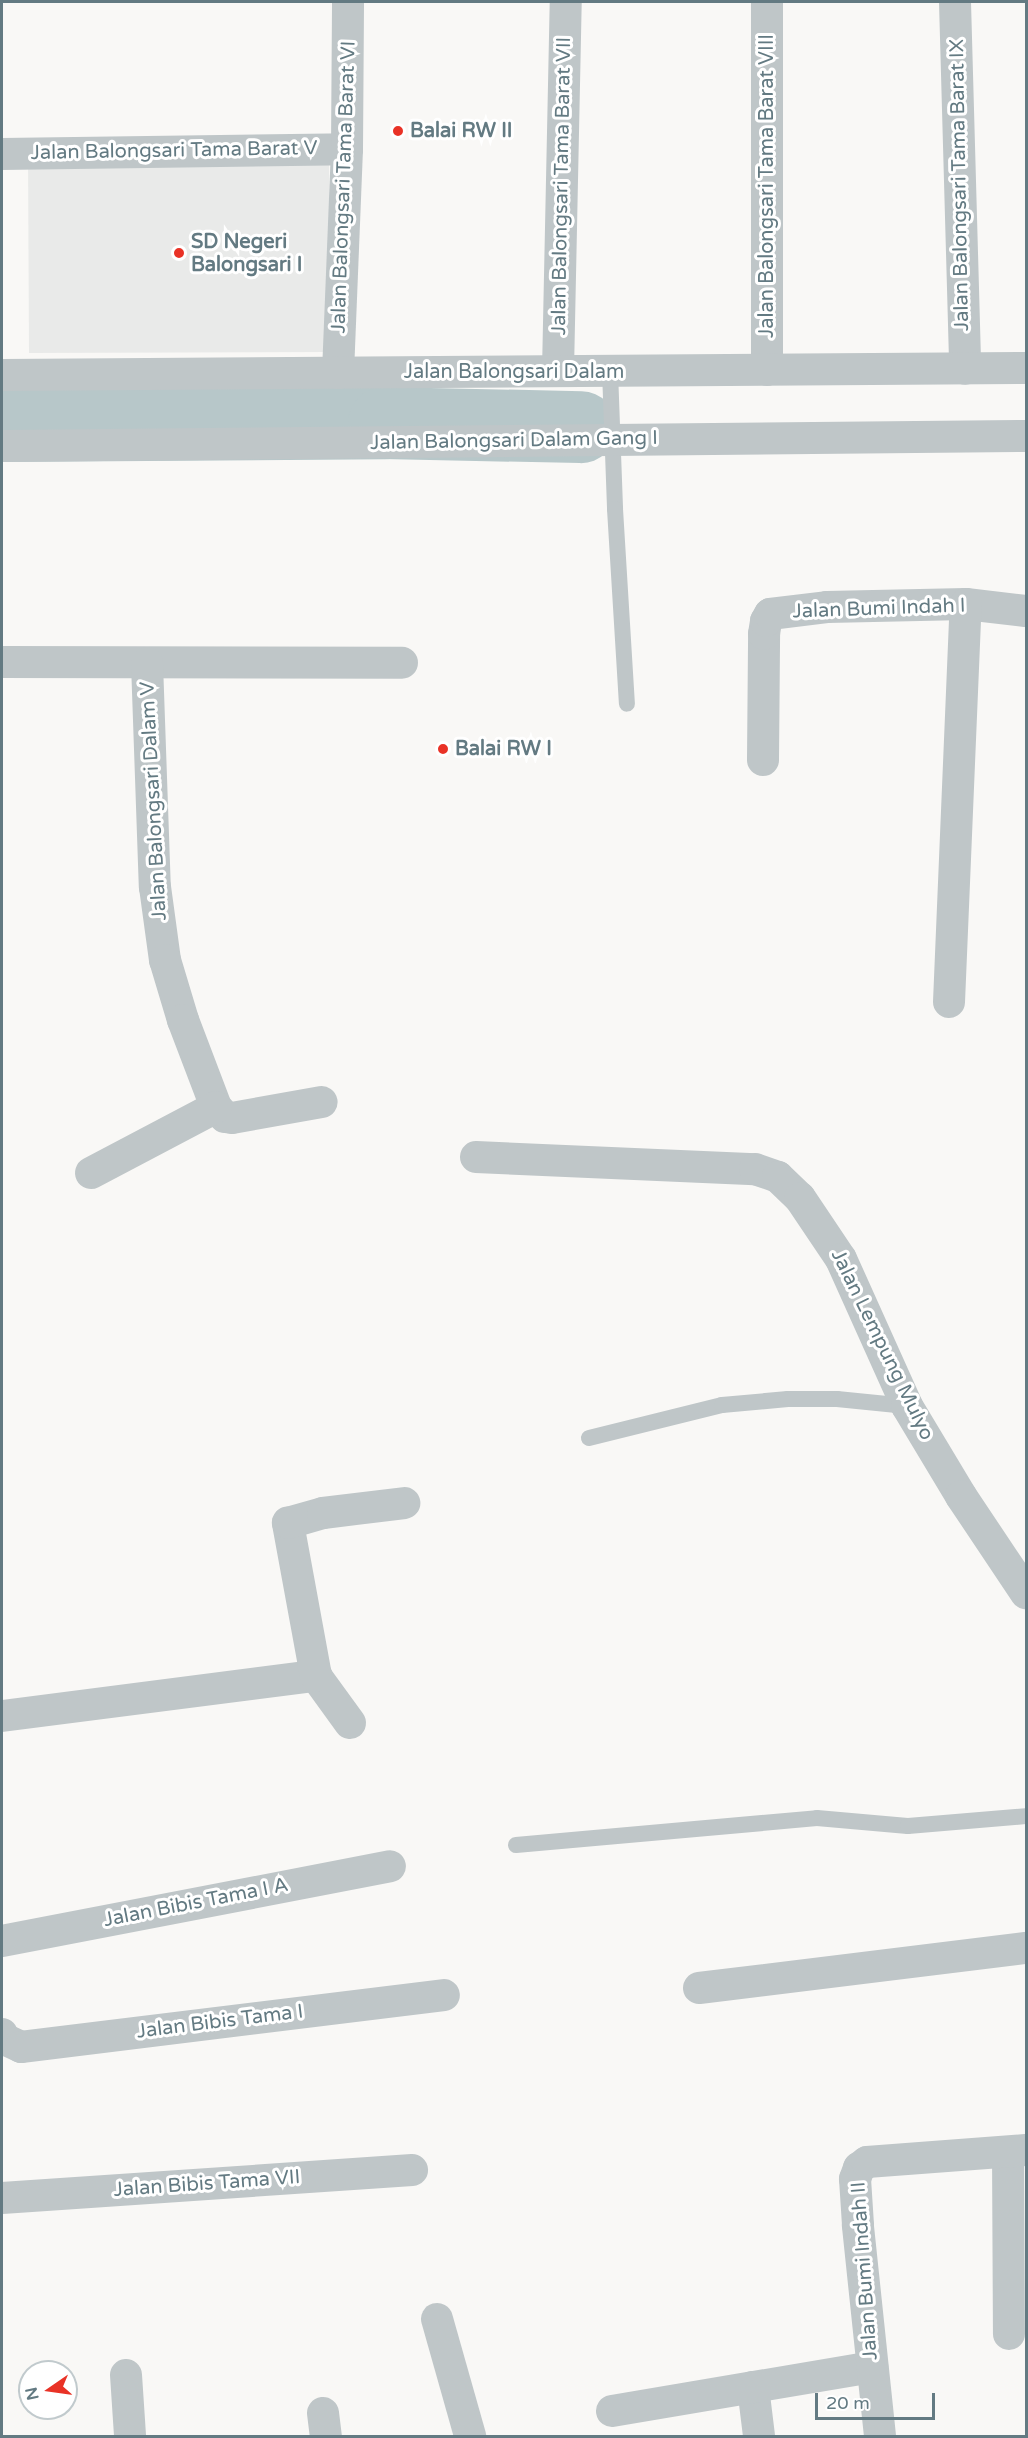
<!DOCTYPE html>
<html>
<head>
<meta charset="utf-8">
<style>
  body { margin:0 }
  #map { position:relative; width:1028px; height:2438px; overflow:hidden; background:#f9f8f6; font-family:"Varela Round",sans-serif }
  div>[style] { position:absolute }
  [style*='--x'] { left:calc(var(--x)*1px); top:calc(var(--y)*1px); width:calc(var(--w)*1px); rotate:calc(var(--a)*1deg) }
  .built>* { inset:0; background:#e9eae9 }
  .river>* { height:72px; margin:-36px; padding:0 36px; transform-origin:36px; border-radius:36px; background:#b7c7c9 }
  .lane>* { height:16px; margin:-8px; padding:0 8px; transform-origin:8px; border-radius:8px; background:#bfc6c8 }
  .street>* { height:32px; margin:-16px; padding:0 16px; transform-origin:16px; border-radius:16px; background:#bfc6c8 }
  .dots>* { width:16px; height:16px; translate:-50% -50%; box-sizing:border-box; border:3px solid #fff; border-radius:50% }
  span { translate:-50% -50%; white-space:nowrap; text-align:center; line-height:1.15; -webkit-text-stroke:6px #fff; paint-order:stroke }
  .poi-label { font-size:20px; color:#637a82; font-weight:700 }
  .left { translate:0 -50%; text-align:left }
  .street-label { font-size:20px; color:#637a82 }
  .frame { position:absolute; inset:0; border:3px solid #637a82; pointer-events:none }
  .north { position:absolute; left:18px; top:2360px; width:60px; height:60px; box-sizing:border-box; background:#fff; border:2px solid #c1cacd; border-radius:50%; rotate:257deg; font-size:16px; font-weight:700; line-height:24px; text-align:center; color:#637a82 }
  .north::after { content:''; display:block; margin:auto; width:21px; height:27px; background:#e93226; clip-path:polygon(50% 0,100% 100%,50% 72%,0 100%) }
  .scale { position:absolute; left:815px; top:2393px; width:120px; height:27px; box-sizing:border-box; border:3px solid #637a82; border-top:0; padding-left:8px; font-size:18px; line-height:21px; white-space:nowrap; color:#637a82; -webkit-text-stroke:4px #fff; paint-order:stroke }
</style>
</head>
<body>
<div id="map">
  <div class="built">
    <i style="clip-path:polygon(329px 153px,330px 352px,29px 353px,28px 155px)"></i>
  </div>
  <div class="river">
    <i style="--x:2;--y:426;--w:382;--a:-0.4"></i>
    <i style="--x:384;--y:423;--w:197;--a:1.2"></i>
  </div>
  <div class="lane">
    <i style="--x:610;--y:371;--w:138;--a:87.9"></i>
    <i style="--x:615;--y:509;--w:195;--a:86.5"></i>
    <i style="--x:589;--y:1438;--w:137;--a:-13.9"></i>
    <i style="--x:722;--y:1405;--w:66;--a:-5.2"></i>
    <i style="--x:788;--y:1399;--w:49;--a:0"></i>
    <i style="--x:837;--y:1399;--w:70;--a:5.7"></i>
    <i style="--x:516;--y:1845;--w:302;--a:-5.1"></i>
    <i style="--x:817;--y:1818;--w:91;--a:5"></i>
    <i style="--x:908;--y:1826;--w:118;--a:-4.8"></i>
  </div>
  <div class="street">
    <i style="--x:767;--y:2;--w:368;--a:90"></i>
    <i style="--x:955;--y:2;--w:367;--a:88.4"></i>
    <i style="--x:2;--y:154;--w:345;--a:-0.8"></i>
    <i style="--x:558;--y:371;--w:369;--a:-88.8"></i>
    <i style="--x:338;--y:373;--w:224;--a:-87.7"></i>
    <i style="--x:347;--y:149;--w:147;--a:-89.6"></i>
    <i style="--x:2;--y:375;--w:1024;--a:-0.39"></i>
    <i style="--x:2;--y:446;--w:1024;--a:-0.56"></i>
    <i style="--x:2;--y:662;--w:400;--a:0.1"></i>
    <i style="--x:147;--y:663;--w:224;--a:88"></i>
    <i style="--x:155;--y:887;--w:74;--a:82.2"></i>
    <i style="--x:165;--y:960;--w:63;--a:73.3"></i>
    <i style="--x:183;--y:1020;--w:93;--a:69.2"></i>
    <i style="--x:216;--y:1107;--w:13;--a:48"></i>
    <i style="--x:225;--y:1117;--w:7;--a:8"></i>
    <i style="--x:232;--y:1118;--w:91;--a:-10.1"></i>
    <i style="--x:763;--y:760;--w:126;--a:-89.5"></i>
    <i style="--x:764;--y:634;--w:13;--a:-81"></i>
    <i style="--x:766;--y:621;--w:8;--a:-60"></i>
    <i style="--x:770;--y:614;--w:57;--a:-7"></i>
    <i style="--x:827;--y:607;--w:139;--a:-1.2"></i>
    <i style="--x:966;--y:604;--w:60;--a:6.7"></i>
    <i style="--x:949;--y:1002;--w:398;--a:-87.6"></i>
    <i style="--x:476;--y:1157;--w:279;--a:2.5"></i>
    <i style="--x:755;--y:1169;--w:24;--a:19"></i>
    <i style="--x:778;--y:1177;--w:30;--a:44"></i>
    <i style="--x:800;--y:1198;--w:73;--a:56.1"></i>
    <i style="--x:841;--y:1259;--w:161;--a:65.8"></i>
    <i style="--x:907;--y:1406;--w:105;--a:59"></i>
    <i style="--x:961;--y:1496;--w:117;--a:56.2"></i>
    <i style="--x:91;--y:1173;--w:141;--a:-27.8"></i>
    <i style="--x:2;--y:1716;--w:317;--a:-7.3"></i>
    <i style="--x:350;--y:1723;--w:58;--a:-125.9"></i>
    <i style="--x:316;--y:1676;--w:156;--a:-100.4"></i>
    <i style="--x:288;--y:1523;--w:36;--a:-16"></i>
    <i style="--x:323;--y:1513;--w:82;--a:-7"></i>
    <i style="--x:2;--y:1941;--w:395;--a:-10.9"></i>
    <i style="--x:699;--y:1988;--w:329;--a:-7"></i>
    <i style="--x:2;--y:2034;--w:5;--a:68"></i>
    <i style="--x:4;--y:2039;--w:19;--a:25"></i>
    <i style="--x:21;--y:2047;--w:426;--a:-7"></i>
    <i style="--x:1008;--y:2152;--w:182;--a:89.7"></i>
    <i style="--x:2;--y:2198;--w:411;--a:-3.9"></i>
    <i style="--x:437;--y:2319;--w:122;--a:74.2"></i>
    <i style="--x:126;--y:2375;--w:61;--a:86.2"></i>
    <i style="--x:753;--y:2387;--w:49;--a:83"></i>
    <i style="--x:612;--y:2411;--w:264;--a:-9.6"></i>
    <i style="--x:323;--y:2413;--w:23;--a:83"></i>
    <i style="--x:880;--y:2436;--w:212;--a:-96"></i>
    <i style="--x:858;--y:2225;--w:46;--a:-93.7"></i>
    <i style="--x:855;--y:2179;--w:12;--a:-70"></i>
    <i style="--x:859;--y:2168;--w:10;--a:-37"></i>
    <i style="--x:867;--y:2162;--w:159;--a:-4.3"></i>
  </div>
  <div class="dots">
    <i style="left:398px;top:131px;background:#e93226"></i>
    <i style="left:179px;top:253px;background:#e93226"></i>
    <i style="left:443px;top:749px;background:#e93226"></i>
  </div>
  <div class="poi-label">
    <span class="left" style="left:410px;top:131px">Balai RW II</span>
    <span class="left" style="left:191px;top:254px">SD Negeri<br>Balongsari I</span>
    <span class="left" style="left:455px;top:749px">Balai RW I</span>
  </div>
  <div class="street-label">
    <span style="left:174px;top:151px;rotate:-1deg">Jalan Balongsari Tama Barat V</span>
    <span style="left:960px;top:185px;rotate:-91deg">Jalan Balongsari Tama Barat IX</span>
    <span style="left:562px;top:186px;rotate:-89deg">Jalan Balongsari Tama Barat VII</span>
    <span style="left:767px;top:186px;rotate:-90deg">Jalan Balongsari Tama Barat VIII</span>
    <span style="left:344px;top:187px;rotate:-88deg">Jalan Balongsari Tama Barat VI</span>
    <span style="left:514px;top:372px">Jalan Balongsari Dalam</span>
    <span style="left:514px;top:441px;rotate:-1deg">Jalan Balongsari Dalam Gang I</span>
    <span style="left:879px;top:609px;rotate:-2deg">Jalan Bumi Indah I</span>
    <span style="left:154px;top:801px;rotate:-93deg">Jalan Balongsari Dalam V</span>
    <span style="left:882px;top:1345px;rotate:64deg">Jalan Lempung Mulyo</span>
    <span style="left:196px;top:1903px;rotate:-11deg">Jalan Bibis Tama I A</span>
    <span style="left:220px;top:2022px;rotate:-7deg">Jalan Bibis Tama I</span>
    <span style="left:207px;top:2184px;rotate:-4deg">Jalan Bibis Tama VII</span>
    <span style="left:865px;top:2271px;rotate:-94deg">Jalan Bumi Indah II</span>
  </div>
  <div class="frame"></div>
  <div class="north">N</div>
  <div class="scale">20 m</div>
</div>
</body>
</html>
